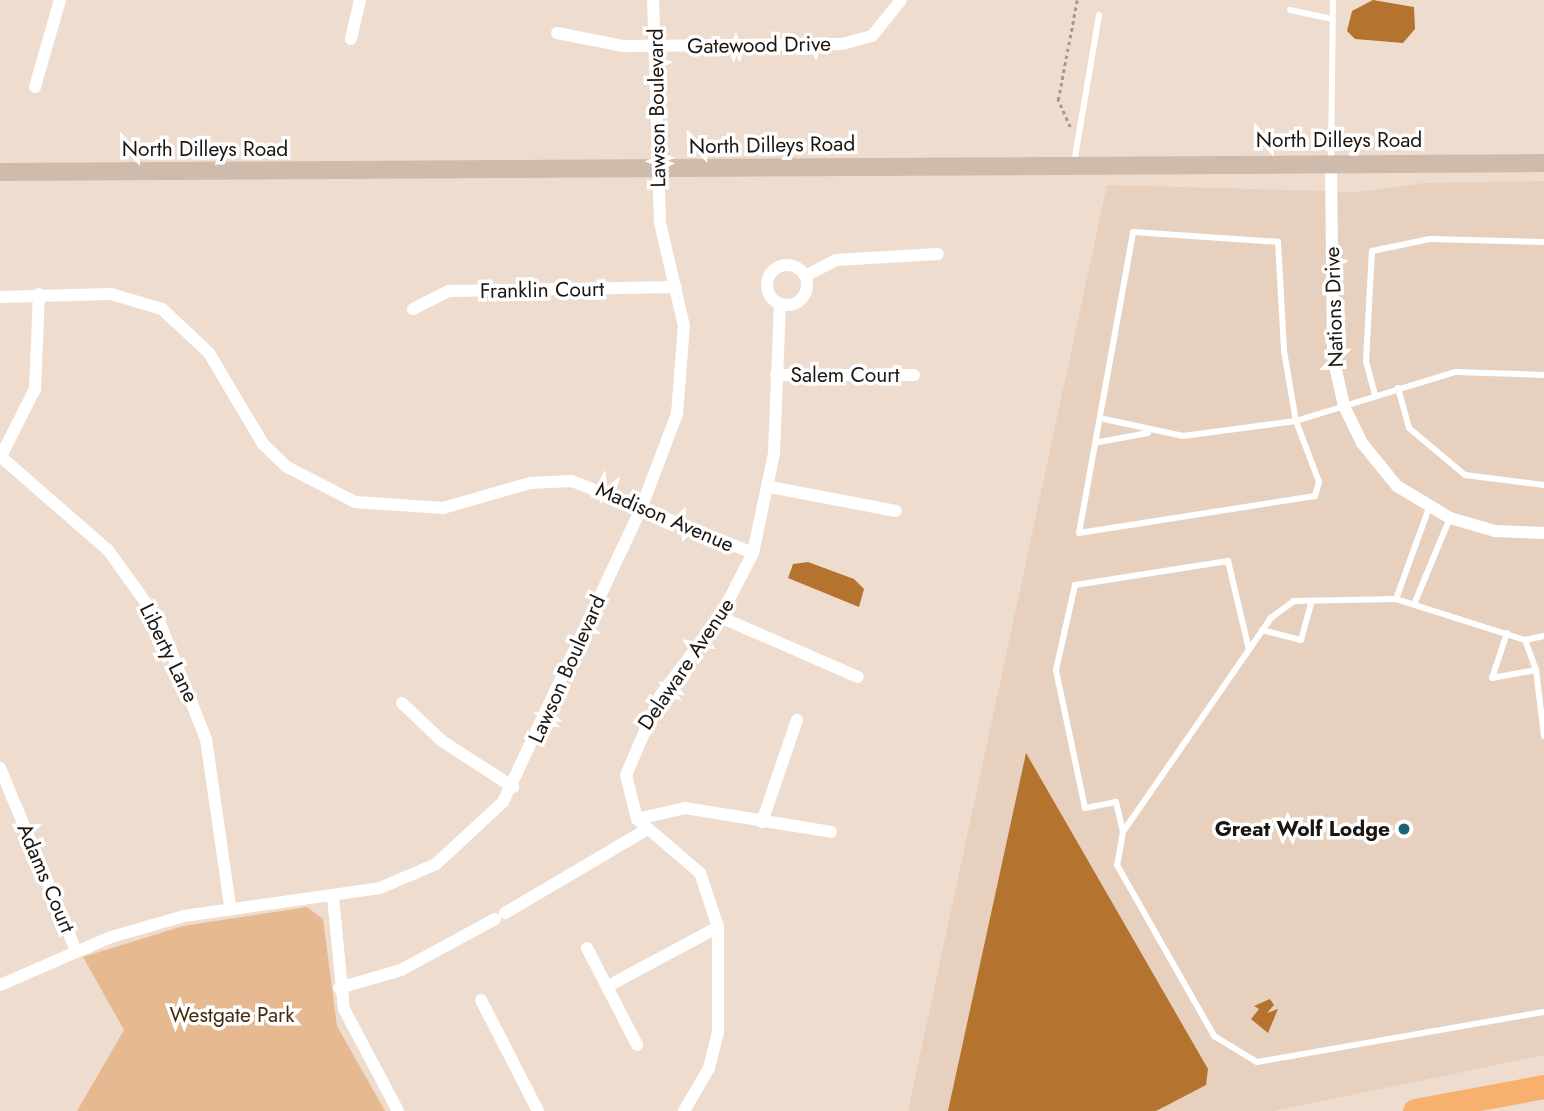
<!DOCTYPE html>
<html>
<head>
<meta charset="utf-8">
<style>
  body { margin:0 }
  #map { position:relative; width:1544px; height:1111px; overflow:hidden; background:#eeddcf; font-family:Jost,sans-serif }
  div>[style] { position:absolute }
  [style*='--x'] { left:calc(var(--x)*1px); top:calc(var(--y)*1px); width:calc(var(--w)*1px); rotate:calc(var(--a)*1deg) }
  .built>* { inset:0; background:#e7d0bd }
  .green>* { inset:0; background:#e7b991 }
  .water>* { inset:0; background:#b57330 }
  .path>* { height:2.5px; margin-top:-1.25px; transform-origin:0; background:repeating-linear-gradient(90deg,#a5988d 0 3.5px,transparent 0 7px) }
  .lane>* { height:6px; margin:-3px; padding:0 3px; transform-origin:3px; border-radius:3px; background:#fff }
  .street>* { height:12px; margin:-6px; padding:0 6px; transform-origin:6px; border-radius:6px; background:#fff }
  .street>.ring { margin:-6px; padding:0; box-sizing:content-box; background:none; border:12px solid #fff; border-radius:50% }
  .secondary>* { height:18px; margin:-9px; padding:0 9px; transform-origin:9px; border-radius:9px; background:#cebbab }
  .highway>* { height:24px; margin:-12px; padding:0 12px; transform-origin:12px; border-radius:12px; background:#f8b06e }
  .dots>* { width:19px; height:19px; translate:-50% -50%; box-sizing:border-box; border:4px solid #fff; border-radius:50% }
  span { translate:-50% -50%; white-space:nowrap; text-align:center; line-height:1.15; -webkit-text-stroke:7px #fff; paint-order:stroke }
  .street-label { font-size:21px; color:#1b1611 }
  .poi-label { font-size:21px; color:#1b1611; font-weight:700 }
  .right { translate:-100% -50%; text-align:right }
  .park-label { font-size:21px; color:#472a0e }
</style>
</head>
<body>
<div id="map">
  <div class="built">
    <i style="clip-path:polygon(1544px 181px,1544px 1055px,1274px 1111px,908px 1111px,1107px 185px,1359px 192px,1424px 183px)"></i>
  </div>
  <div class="green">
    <i style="clip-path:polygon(307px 907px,323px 919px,337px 1026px,385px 1111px,77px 1111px,124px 1030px,83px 957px,183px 926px)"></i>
  </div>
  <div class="water">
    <i style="clip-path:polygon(1373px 0,1414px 7px,1415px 29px,1403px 43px,1355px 39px,1347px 31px,1352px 11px)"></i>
    <i style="clip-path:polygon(808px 562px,854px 579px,864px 589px,859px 607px,788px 578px,793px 564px)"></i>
    <i style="clip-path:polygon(1026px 753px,1208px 1069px,1206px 1085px,1156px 1111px,948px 1111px)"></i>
    <i style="clip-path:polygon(1270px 999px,1274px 1005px,1267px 1013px,1278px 1009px,1268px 1033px,1251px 1019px,1259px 1009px,1254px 1006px)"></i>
  </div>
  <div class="path">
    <i style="--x:1070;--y:127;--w:30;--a:-114"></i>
    <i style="--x:1058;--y:100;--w:102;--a:-79.2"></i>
  </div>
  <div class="lane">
    <i style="--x:1290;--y:10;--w:40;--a:12"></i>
    <i style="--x:1331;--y:162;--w:162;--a:-89.3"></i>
    <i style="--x:1074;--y:163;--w:150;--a:-80.4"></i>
    <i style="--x:1133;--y:232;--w:145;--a:3.9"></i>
    <i style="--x:1278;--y:242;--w:109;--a:86.8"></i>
    <i style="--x:1284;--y:351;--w:71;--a:80.3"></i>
    <i style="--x:1296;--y:421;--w:65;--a:69.3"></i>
    <i style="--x:1319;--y:482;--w:15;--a:106"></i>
    <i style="--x:1315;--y:496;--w:239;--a:171.1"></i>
    <i style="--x:1079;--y:533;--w:306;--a:-79.8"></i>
    <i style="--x:1398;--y:388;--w:41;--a:74.6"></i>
    <i style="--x:1409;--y:428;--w:73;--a:40"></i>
    <i style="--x:1465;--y:475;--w:80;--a:7.2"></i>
    <i style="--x:1375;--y:395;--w:35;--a:-105"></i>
    <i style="--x:1366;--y:361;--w:110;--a:-86.9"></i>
    <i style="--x:1372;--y:251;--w:59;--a:-11.7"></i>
    <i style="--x:1430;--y:239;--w:114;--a:1.5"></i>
    <i style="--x:1104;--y:419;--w:81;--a:12.1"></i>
    <i style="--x:1183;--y:436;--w:114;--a:-7.6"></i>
    <i style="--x:1296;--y:421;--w:166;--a:-17.1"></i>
    <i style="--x:1455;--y:372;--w:89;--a:1.9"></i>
    <i style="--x:1099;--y:442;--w:50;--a:-10.4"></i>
    <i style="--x:1396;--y:599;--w:97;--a:-70.1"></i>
    <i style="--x:1415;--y:602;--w:91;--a:-67.4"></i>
    <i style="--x:1262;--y:630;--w:40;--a:14.4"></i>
    <i style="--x:1301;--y:640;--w:41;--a:-74.6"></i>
    <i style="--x:1507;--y:633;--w:47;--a:108.4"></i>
    <i style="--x:1492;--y:678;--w:45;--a:-10.3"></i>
    <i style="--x:1525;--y:640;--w:19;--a:-12"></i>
    <i style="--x:1544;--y:736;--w:66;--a:-96.9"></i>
    <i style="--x:1536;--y:670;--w:32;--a:-110"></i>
    <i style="--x:1525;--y:640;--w:135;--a:-162.4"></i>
    <i style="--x:1396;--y:599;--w:102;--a:178.9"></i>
    <i style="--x:1294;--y:601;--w:29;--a:144"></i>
    <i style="--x:1271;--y:618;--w:260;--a:124.7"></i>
    <i style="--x:1123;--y:832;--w:34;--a:100"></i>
    <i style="--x:1117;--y:865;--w:197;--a:60.4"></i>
    <i style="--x:1214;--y:1036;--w:50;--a:31.2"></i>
    <i style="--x:1257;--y:1062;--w:291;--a:-9.9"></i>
    <i style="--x:1123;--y:832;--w:31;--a:-103"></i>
    <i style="--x:1116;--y:802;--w:32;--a:169"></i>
    <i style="--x:1085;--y:808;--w:141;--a:-101.9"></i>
    <i style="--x:1056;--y:670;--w:87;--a:-77.4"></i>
    <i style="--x:1075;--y:585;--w:155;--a:-8.9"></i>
    <i style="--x:1228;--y:561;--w:91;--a:76.7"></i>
  </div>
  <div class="street">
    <i style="--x:557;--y:33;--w:67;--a:11.1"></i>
    <i style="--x:623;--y:46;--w:219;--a:-0.5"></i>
    <i style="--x:842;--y:44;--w:31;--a:-15"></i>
    <i style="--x:872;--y:36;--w:46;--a:-51.1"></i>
    <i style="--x:351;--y:39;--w:40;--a:-77"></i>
    <i style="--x:35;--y:87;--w:91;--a:-74"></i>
    <i style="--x:1331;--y:162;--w:195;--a:89.4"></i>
    <i style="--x:1333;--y:357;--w:50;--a:77.3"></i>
    <i style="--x:1344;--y:406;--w:41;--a:64.1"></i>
    <i style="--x:1362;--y:443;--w:55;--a:50.9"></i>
    <i style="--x:1397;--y:486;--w:62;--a:31.1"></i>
    <i style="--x:1450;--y:518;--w:47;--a:16.1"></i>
    <i style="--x:1495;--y:531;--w:49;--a:2.3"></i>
    <i class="ring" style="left:767px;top:265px;width:28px;height:28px"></i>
    <i style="--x:805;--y:276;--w:35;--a:-27"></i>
    <i style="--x:836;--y:260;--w:102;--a:-3.4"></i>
    <i style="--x:0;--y:297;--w:111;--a:-1.5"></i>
    <i style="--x:111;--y:294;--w:53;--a:16.4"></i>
    <i style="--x:162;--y:309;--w:64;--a:43.1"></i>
    <i style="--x:209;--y:353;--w:106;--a:59.3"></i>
    <i style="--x:263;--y:444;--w:33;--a:44"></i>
    <i style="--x:287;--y:467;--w:76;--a:27.2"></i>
    <i style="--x:355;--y:502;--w:88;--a:3.9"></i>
    <i style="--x:443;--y:508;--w:91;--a:-16"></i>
    <i style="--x:530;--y:483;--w:42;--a:-2.7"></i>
    <i style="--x:572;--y:481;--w:195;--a:21.7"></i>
    <i style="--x:413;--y:309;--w:39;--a:-27"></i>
    <i style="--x:448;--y:291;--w:228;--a:-1"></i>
    <i style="--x:776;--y:375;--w:138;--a:0"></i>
    <i style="--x:1;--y:457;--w:142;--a:41"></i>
    <i style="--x:108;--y:550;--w:87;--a:54.3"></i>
    <i style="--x:159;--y:621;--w:127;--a:68.3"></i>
    <i style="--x:206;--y:739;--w:169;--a:81.8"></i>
    <i style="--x:0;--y:458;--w:77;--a:-63.1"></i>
    <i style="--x:35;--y:389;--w:95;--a:-87.6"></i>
    <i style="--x:770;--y:487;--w:128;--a:10.8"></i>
    <i style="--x:720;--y:617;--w:150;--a:23.5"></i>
    <i style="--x:402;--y:703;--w:55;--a:43.5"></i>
    <i style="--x:442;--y:741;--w:85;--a:32.9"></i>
    <i style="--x:0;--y:768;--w:198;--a:67.4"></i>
    <i style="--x:637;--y:819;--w:49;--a:-12.9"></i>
    <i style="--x:685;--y:808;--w:148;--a:9.3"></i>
    <i style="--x:762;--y:822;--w:108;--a:-71.1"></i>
    <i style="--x:333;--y:897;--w:113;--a:84.4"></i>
    <i style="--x:344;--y:1009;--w:115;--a:62.1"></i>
    <i style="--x:505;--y:913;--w:164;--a:-30.5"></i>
    <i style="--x:587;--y:948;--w:109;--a:62.7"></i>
    <i style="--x:0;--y:985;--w:121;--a:-23.4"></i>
    <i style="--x:111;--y:937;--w:76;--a:-16"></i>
    <i style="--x:184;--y:916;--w:198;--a:-8.1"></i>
    <i style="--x:380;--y:888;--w:61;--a:-23.2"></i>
    <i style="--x:436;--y:864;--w:91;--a:-42.8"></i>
    <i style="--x:503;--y:802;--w:327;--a:-64.8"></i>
    <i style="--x:642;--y:506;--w:98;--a:-69.2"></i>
    <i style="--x:677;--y:414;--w:88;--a:-85.5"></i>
    <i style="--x:684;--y:326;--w:106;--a:-103.1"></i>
    <i style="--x:660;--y:223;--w:223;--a:-91.8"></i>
    <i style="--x:608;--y:986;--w:125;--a:-28.2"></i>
    <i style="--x:339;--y:988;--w:65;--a:-16.2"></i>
    <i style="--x:401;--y:970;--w:107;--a:-28.5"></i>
    <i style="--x:481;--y:1000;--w:125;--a:62.8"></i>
    <i style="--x:684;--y:1111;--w:50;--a:-59.8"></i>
    <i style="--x:709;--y:1068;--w:36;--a:-76"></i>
    <i style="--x:718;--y:1033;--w:106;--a:-90"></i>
    <i style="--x:718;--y:927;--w:57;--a:-108.4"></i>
    <i style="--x:700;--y:873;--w:83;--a:-139.4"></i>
    <i style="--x:637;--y:819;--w:45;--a:-104"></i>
    <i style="--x:626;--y:775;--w:86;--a:-66.7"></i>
    <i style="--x:660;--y:696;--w:99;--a:-52.8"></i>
    <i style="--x:720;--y:617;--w:72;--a:-62.7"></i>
    <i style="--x:753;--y:553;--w:102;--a:-78.1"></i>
    <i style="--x:774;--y:453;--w:148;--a:-87.7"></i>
  </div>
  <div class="secondary">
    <i style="--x:0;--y:172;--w:1544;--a:-0.33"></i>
  </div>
  <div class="highway">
    <i style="--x:1415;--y:1111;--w:131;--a:-10.5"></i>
  </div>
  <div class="dots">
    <i style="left:1404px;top:829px;background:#1b6472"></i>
  </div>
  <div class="street-label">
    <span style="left:759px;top:45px;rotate:-1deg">Gatewood Drive</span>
    <span style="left:657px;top:108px;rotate:-91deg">Lawson Boulevard</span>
    <span style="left:1339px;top:140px">North Dilleys Road</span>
    <span style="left:772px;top:145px;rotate:-1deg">North Dilleys Road</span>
    <span style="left:205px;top:149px">North Dilleys Road</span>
    <span style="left:542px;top:290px;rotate:-1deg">Franklin Court</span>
    <span style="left:1334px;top:307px;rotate:-92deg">Nations Drive</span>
    <span style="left:845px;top:375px">Salem Court</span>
    <span style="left:665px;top:517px;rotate:23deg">Madison Avenue</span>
    <span style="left:169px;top:653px;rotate:64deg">Liberty Lane</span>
    <span style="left:686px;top:664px;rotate:-56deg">Delaware Avenue</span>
    <span style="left:567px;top:669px;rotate:-66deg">Lawson Boulevard</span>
    <span style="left:46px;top:878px;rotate:67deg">Adams Court</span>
  </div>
  <div class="poi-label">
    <span class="right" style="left:1390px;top:829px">Great Wolf Lodge</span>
  </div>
  <div class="park-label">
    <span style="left:232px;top:1015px">Westgate Park</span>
  </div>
</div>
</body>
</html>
